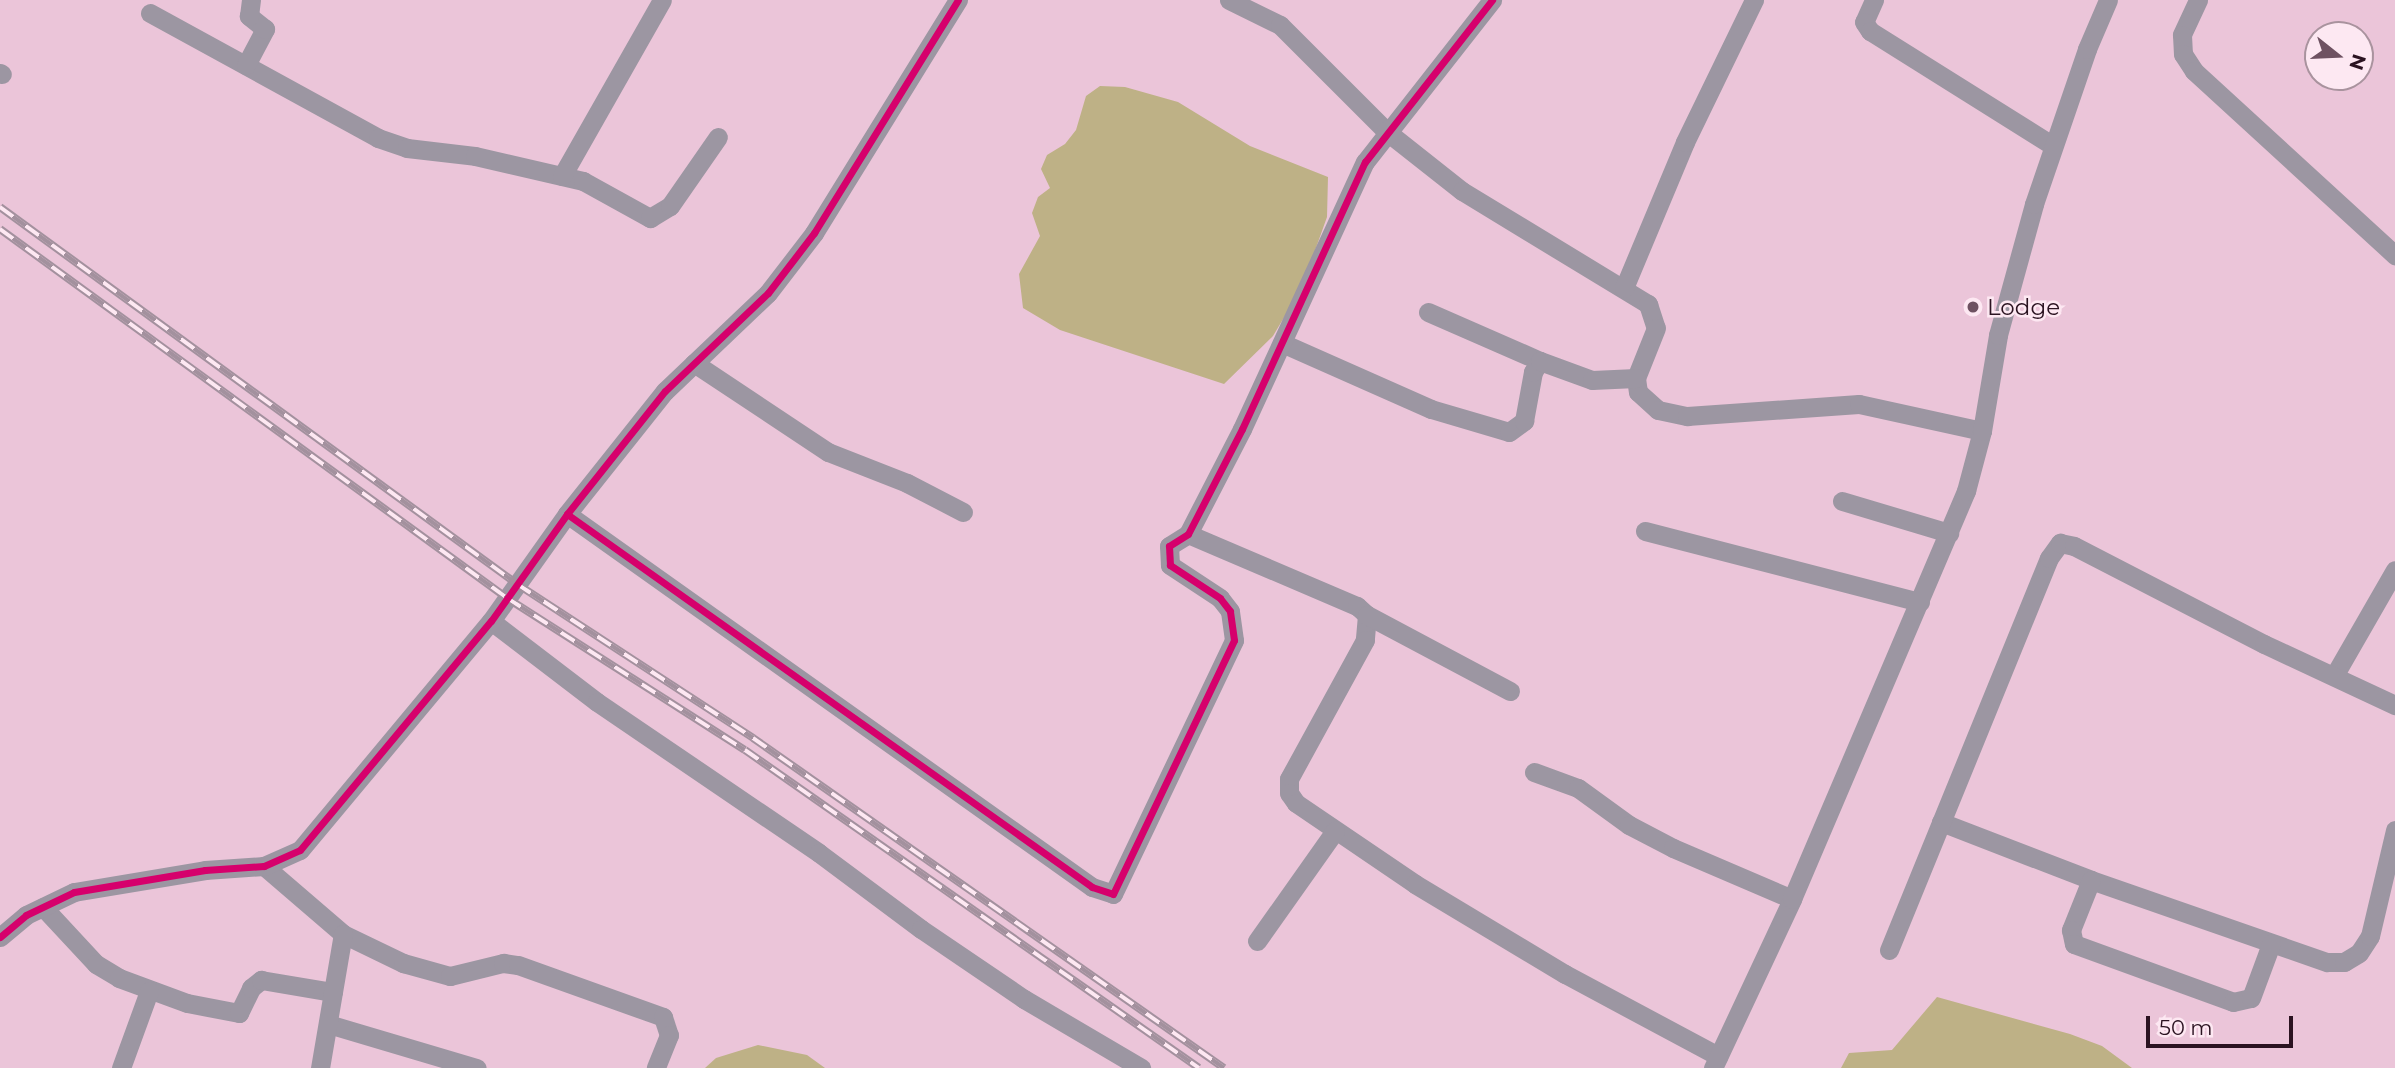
<!DOCTYPE html>
<html>
<head>
<meta charset="utf-8">
<style>
  body { margin:0 }
  #map { position:relative; width:2395px; height:1068px; overflow:hidden; background:#ebc5d9; font-family:Montserrat,sans-serif }
  div>[style] { position:absolute }
  [style*='--x'] { left:calc(var(--x)*1px); top:calc(var(--y)*1px); width:calc(var(--w)*1px); rotate:calc(var(--a)*1deg) }
  .water>* { inset:0; background:#beb186 }
  .minor>* { height:19px; margin:-9.5px; padding:0 9.5px; transform-origin:9.5px; border-radius:9.5px; background:#9c96a2 }
  .rail>* { height:8px; margin-top:-4px; transform-origin:0; background:repeating-linear-gradient(90deg,#fde8f2 0 16px,#a3919e 0 32px); box-sizing:border-box; border-block:2px solid #a3919e }
  .cycleway>* { height:7px; margin:-3.5px; padding:0 3.5px; transform-origin:3.5px; border-radius:3.5px; background:#d6006c }
  .dots>* { width:19px; height:19px; translate:-50% -50%; box-sizing:border-box; border:4px solid #fde8f2; border-radius:50% }
  span { translate:-50% -50%; white-space:nowrap; text-align:center; line-height:1.15; -webkit-text-stroke:5px #fde8f2; paint-order:stroke }
  .poi-label { font-size:23px; color:#2b1321 }
  .left { translate:0 -50%; text-align:left }
  .north { position:absolute; left:2304px; top:21px; width:70px; height:70px; box-sizing:border-box; background:#fde8f2; border:2px solid #a9939e; border-radius:50%; rotate:108deg; font-size:19px; font-weight:700; line-height:28px; text-align:center; color:#2b1321 }
  .north::after { content:''; display:block; margin:auto; width:24px; height:32px; background:#6e5161; clip-path:polygon(50% 0,100% 100%,50% 72%,0 100%) }
  .scale { position:absolute; left:2146px; top:1016px; width:147px; height:32px; box-sizing:border-box; border:4px solid #2b1321; border-top:0; padding-left:9px; font-size:21px; line-height:24px; white-space:nowrap; color:#2b1321; -webkit-text-stroke:5px #fde8f2; paint-order:stroke }
</style>
</head>
<body>
<div id="map">
  <div class="water">
    <i style="clip-path:polygon(1100px 86px,1125px 87px,1178px 102px,1250px 146px,1328px 177px,1327px 217px,1302px 287px,1273px 336px,1224px 384px,1060px 330px,1023px 308px,1019px 274px,1040px 236px,1032px 213px,1038px 197px,1050px 188px,1041px 169px,1047px 155px,1065px 144px,1076px 130px,1086px 96px)"></i>
    <i style="clip-path:polygon(1937px 997px,2070px 1034px,2102px 1046px,2132px 1068px,1841px 1068px,1849px 1053px,1892px 1050px)"></i>
    <i style="clip-path:polygon(758px 1045px,807px 1055px,825px 1068px,705px 1068px,716px 1058px)"></i>
  </div>
  <div class="minor">
    <i style="--x:1229;--y:0;--w:57;--a:26.1"></i>
    <i style="--x:1280;--y:25;--w:150;--a:45"></i>
    <i style="--x:1386;--y:131;--w:97;--a:38.3"></i>
    <i style="--x:1462;--y:191;--w:218;--a:31.3"></i>
    <i style="--x:1648;--y:304;--w:25;--a:72"></i>
    <i style="--x:1656;--y:328;--w:54;--a:111.8"></i>
    <i style="--x:1636;--y:378;--w:14;--a:82"></i>
    <i style="--x:1638;--y:392;--w:27;--a:42"></i>
    <i style="--x:1658;--y:410;--w:30;--a:12"></i>
    <i style="--x:1687;--y:416;--w:172;--a:-4"></i>
    <i style="--x:1859;--y:404;--w:126;--a:12.4"></i>
    <i style="--x:1874;--y:0;--w:24;--a:114"></i>
    <i style="--x:1864;--y:22;--w:11;--a:56"></i>
    <i style="--x:1870;--y:31;--w:216;--a:32.1"></i>
    <i style="--x:2198;--y:0;--w:38;--a:115"></i>
    <i style="--x:2182;--y:35;--w:19;--a:87"></i>
    <i style="--x:2183;--y:54;--w:20;--a:57"></i>
    <i style="--x:2194;--y:71;--w:273;--a:42.5"></i>
    <i style="--x:150;--y:13;--w:260;--a:28.7"></i>
    <i style="--x:378;--y:138;--w:31;--a:19"></i>
    <i style="--x:407;--y:148;--w:68;--a:6.7"></i>
    <i style="--x:475;--y:156;--w:111;--a:13"></i>
    <i style="--x:583;--y:181;--w:77;--a:28.9"></i>
    <i style="--x:650;--y:218;--w:23;--a:-31"></i>
    <i style="--x:670;--y:206;--w:84;--a:-55.2"></i>
    <i style="--x:246;--y:65;--w:41;--a:-62.2"></i>
    <i style="--x:265;--y:29;--w:21;--a:-141"></i>
    <i style="--x:249;--y:16;--w:16;--a:-83"></i>
    <i style="--x:0;--y:73;--w:2;--a:27"></i>
    <i style="--x:562;--y:176;--w:202;--a:-60.4"></i>
    <i style="--x:1624;--y:288;--w:158;--a:-67.3"></i>
    <i style="--x:1685;--y:142;--w:158;--a:-64.1"></i>
    <i style="--x:1428;--y:312;--w:122;--a:23.6"></i>
    <i style="--x:1282;--y:343;--w:163;--a:23.9"></i>
    <i style="--x:1431;--y:409;--w:81;--a:16.4"></i>
    <i style="--x:1509;--y:432;--w:19;--a:-36"></i>
    <i style="--x:1524;--y:421;--w:50;--a:-79.6"></i>
    <i style="--x:1533;--y:372;--w:13;--a:-58"></i>
    <i style="--x:1540;--y:361;--w:55;--a:20.1"></i>
    <i style="--x:1592;--y:380;--w:44;--a:-2.6"></i>
    <i style="--x:694;--y:363;--w:161;--a:33.6"></i>
    <i style="--x:828;--y:452;--w:85;--a:21.4"></i>
    <i style="--x:907;--y:483;--w:63;--a:27.4"></i>
    <i style="--x:1842;--y:501;--w:112;--a:16.7"></i>
    <i style="--x:567;--y:514;--w:644;--a:35.39"></i>
    <i style="--x:1092;--y:887;--w:22;--a:18"></i>
    <i style="--x:1113;--y:894;--w:281;--a:-64.5"></i>
    <i style="--x:1234;--y:640;--w:29;--a:-98"></i>
    <i style="--x:1230;--y:611;--w:16;--a:-128"></i>
    <i style="--x:1220;--y:598;--w:60;--a:-146.6"></i>
    <i style="--x:1170;--y:565;--w:19;--a:-93"></i>
    <i style="--x:1169;--y:546;--w:22;--a:-32"></i>
    <i style="--x:1188;--y:534;--w:118;--a:-62.8"></i>
    <i style="--x:1242;--y:429;--w:294;--a:-65.3"></i>
    <i style="--x:1365;--y:162;--w:206;--a:-51.9"></i>
    <i style="--x:1645;--y:531;--w:284;--a:14.5"></i>
    <i style="--x:1188;--y:534;--w:184;--a:23.1"></i>
    <i style="--x:1357;--y:606;--w:13;--a:42"></i>
    <i style="--x:1367;--y:615;--w:25;--a:95"></i>
    <i style="--x:1365;--y:640;--w:158;--a:118.7"></i>
    <i style="--x:1289;--y:779;--w:14;--a:90"></i>
    <i style="--x:1289;--y:793;--w:12;--a:55"></i>
    <i style="--x:1296;--y:803;--w:144;--a:34.2"></i>
    <i style="--x:1415;--y:884;--w:175;--a:31"></i>
    <i style="--x:1565;--y:974;--w:174;--a:28.2"></i>
    <i style="--x:1367;--y:615;--w:162;--a:28"></i>
    <i style="--x:491;--y:621;--w:133;--a:37.4"></i>
    <i style="--x:597;--y:702;--w:268;--a:34.2"></i>
    <i style="--x:819;--y:853;--w:127;--a:36.7"></i>
    <i style="--x:921;--y:929;--w:125;--a:34.2"></i>
    <i style="--x:1024;--y:999;--w:136;--a:30.5"></i>
    <i style="--x:2334;--y:676;--w:122;--a:-60.1"></i>
    <i style="--x:1534;--y:772;--w:47;--a:20"></i>
    <i style="--x:1578;--y:788;--w:63;--a:36"></i>
    <i style="--x:1629;--y:825;--w:50;--a:27.6"></i>
    <i style="--x:1673;--y:848;--w:129;--a:23.2"></i>
    <i style="--x:1941;--y:822;--w:161;--a:21.1"></i>
    <i style="--x:2091;--y:880;--w:250;--a:19.2"></i>
    <i style="--x:2327;--y:962;--w:17;--a:0"></i>
    <i style="--x:2344;--y:962;--w:17;--a:-31"></i>
    <i style="--x:2359;--y:953;--w:20;--a:-57"></i>
    <i style="--x:2370;--y:936;--w:109;--a:-76.7"></i>
    <i style="--x:264;--y:866;--w:104;--a:40.7"></i>
    <i style="--x:343;--y:934;--w:67;--a:25.8"></i>
    <i style="--x:403;--y:963;--w:49;--a:15.5"></i>
    <i style="--x:450;--y:976;--w:55;--a:-13.8"></i>
    <i style="--x:503;--y:963;--w:15;--a:8"></i>
    <i style="--x:518;--y:965;--w:154;--a:19.7"></i>
    <i style="--x:663;--y:1017;--w:19;--a:72"></i>
    <i style="--x:669;--y:1035;--w:35;--a:112"></i>
    <i style="--x:2091;--y:880;--w:54;--a:111.8"></i>
    <i style="--x:2071;--y:930;--w:14;--a:78"></i>
    <i style="--x:2074;--y:944;--w:169;--a:20"></i>
    <i style="--x:2233;--y:1002;--w:18;--a:-13"></i>
    <i style="--x:2251;--y:998;--w:58;--a:-69.7"></i>
    <i style="--x:43;--y:907;--w:78;--a:47.1"></i>
    <i style="--x:96;--y:964;--w:27;--a:31"></i>
    <i style="--x:119;--y:978;--w:72;--a:20.2"></i>
    <i style="--x:187;--y:1003;--w:53;--a:10.9"></i>
    <i style="--x:239;--y:1013;--w:28;--a:-64"></i>
    <i style="--x:251;--y:988;--w:13;--a:-39"></i>
    <i style="--x:261;--y:980;--w:73;--a:9.5"></i>
    <i style="--x:0;--y:937;--w:34;--a:-40"></i>
    <i style="--x:26;--y:915;--w:53;--a:-25.6"></i>
    <i style="--x:74;--y:892;--w:133;--a:-9.5"></i>
    <i style="--x:205;--y:870;--w:59;--a:-3.9"></i>
    <i style="--x:264;--y:866;--w:39;--a:-24"></i>
    <i style="--x:300;--y:850;--w:298;--a:-50.2"></i>
    <i style="--x:491;--y:621;--w:131;--a:-54.6"></i>
    <i style="--x:567;--y:514;--w:157;--a:-51.5"></i>
    <i style="--x:665;--y:391;--w:142;--a:-43.6"></i>
    <i style="--x:768;--y:293;--w:76;--a:-52.5"></i>
    <i style="--x:814;--y:233;--w:274;--a:-58.3"></i>
    <i style="--x:1257;--y:941;--w:135;--a:-54.7"></i>
    <i style="--x:1889;--y:950;--w:423;--a:-67.8"></i>
    <i style="--x:2049;--y:558;--w:19;--a:-54"></i>
    <i style="--x:2060;--y:543;--w:14;--a:12"></i>
    <i style="--x:2074;--y:546;--w:214;--a:27.3"></i>
    <i style="--x:2264;--y:644;--w:145;--a:25"></i>
    <i style="--x:328;--y:1024;--w:155;--a:16.5"></i>
    <i style="--x:121;--y:1068;--w:82;--a:-70"></i>
    <i style="--x:320;--y:1068;--w:136;--a:-80.3"></i>
    <i style="--x:1713;--y:1068;--w:187;--a:-64.9"></i>
    <i style="--x:1792;--y:899;--w:444;--a:-66.9"></i>
    <i style="--x:1966;--y:491;--w:62;--a:-75.1"></i>
    <i style="--x:1982;--y:431;--w:97;--a:-80.5"></i>
    <i style="--x:1998;--y:335;--w:136;--a:-74.6"></i>
    <i style="--x:2034;--y:204;--w:164;--a:-71.1"></i>
    <i style="--x:2087;--y:49;--w:53;--a:-66.8"></i>
  </div>
  <div class="rail">
    <i style="--x:0;--y:207;--w:640;--a:36.1"></i>
    <i style="--x:517;--y:584;--w:282;--a:33.1"></i>
    <i style="--x:753;--y:738;--w:575;--a:35.02"></i>
    <i style="--x:0;--y:229;--w:627;--a:36.05"></i>
    <i style="--x:507;--y:598;--w:282;--a:32.6"></i>
    <i style="--x:745;--y:750;--w:554;--a:35.01"></i>
  </div>
  <div class="cycleway">
    <i style="--x:567;--y:514;--w:644;--a:35.39"></i>
    <i style="--x:1092;--y:887;--w:22;--a:18"></i>
    <i style="--x:1113;--y:894;--w:281;--a:-64.5"></i>
    <i style="--x:1234;--y:640;--w:29;--a:-98"></i>
    <i style="--x:1230;--y:611;--w:16;--a:-128"></i>
    <i style="--x:1220;--y:598;--w:60;--a:-146.6"></i>
    <i style="--x:1170;--y:565;--w:19;--a:-93"></i>
    <i style="--x:1169;--y:546;--w:22;--a:-32"></i>
    <i style="--x:1188;--y:534;--w:118;--a:-62.8"></i>
    <i style="--x:1242;--y:429;--w:294;--a:-65.3"></i>
    <i style="--x:1365;--y:162;--w:206;--a:-51.9"></i>
    <i style="--x:0;--y:937;--w:34;--a:-40"></i>
    <i style="--x:26;--y:915;--w:53;--a:-25.6"></i>
    <i style="--x:74;--y:892;--w:133;--a:-9.5"></i>
    <i style="--x:205;--y:870;--w:59;--a:-3.9"></i>
    <i style="--x:264;--y:866;--w:39;--a:-24"></i>
    <i style="--x:300;--y:850;--w:298;--a:-50.2"></i>
    <i style="--x:491;--y:621;--w:131;--a:-54.6"></i>
    <i style="--x:567;--y:514;--w:157;--a:-51.5"></i>
    <i style="--x:665;--y:391;--w:142;--a:-43.6"></i>
    <i style="--x:768;--y:293;--w:76;--a:-52.5"></i>
    <i style="--x:814;--y:233;--w:274;--a:-58.3"></i>
  </div>
  <div class="dots">
    <i style="left:1973px;top:307px;background:#6e5161"></i>
  </div>
  <div class="poi-label">
    <span class="left" style="left:1987px;top:307px">Lodge</span>
  </div>
  <div class="north">N</div>
  <div class="scale">50 m</div>
</div>
</body>
</html>
